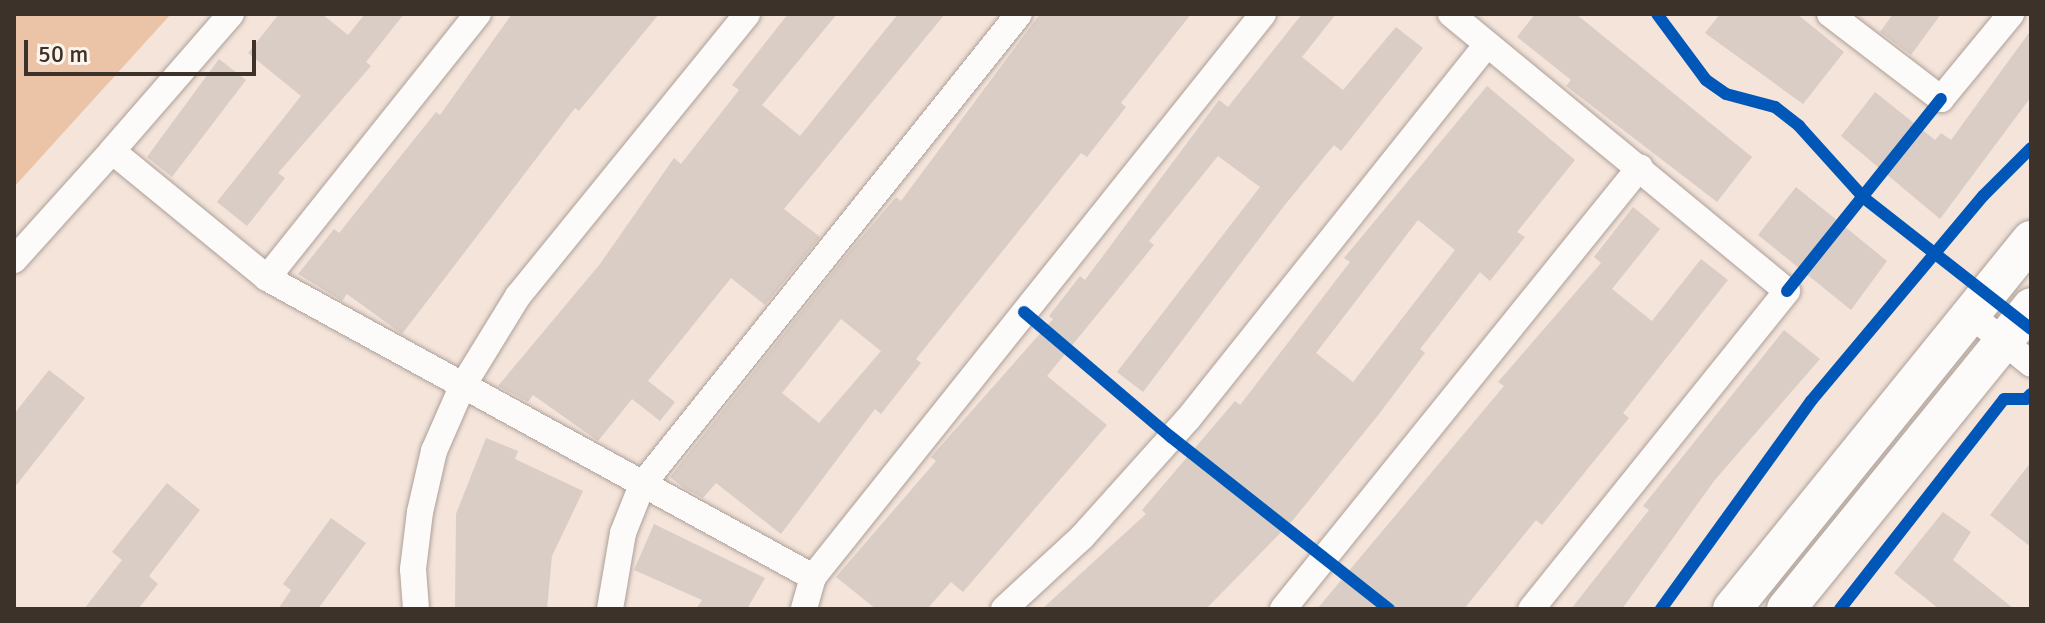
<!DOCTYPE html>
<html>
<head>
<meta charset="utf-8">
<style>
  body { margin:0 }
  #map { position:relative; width:2045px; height:623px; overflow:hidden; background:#f4e4da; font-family:Signika,sans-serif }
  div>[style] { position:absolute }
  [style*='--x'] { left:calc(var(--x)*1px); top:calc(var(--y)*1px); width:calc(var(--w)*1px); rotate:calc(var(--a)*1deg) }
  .green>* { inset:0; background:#ebc4a7 }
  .building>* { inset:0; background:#dacdc5 }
  .roads { filter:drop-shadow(0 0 2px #aca099) drop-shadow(0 0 2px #aca099) }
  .street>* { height:26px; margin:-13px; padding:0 13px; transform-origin:13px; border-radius:13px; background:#fdfbf9 }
  .secondary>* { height:38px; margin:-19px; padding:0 19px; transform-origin:19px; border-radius:19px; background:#fdfbf9 }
  .cycleway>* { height:12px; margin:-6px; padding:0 6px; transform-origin:6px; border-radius:6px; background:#0057b8 }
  span { translate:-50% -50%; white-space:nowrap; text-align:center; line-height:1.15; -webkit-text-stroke:6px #fff4ec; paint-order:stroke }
  .frame { position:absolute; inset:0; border:16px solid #3d322a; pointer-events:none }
  .scale { position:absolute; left:24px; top:40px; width:232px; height:36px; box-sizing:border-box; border:4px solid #3d322a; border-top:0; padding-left:10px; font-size:24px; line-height:28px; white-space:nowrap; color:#3d322a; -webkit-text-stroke:6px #fff4ec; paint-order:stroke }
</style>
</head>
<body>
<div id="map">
  <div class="green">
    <i style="clip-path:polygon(14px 14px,171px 14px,14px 187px)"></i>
  </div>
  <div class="building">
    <i style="clip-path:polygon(279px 14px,322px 14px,348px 35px,365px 14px,404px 14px,366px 62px,371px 66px,278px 173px,285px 178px,247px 226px,217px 202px,301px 96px,248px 53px)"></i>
    <i style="clip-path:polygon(512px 14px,659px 14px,579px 111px,575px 108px,402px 334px,347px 294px,342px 301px,298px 274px,334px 229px,339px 233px,436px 112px,440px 115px)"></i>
    <i style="clip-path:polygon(788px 14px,837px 14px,762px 105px,800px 136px,898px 14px,945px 14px,784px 209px,820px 237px,765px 305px,731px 278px,648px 381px,675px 402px,660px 421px,632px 399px,598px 441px,533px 395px,528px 402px,498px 386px,600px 264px,674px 158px,681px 164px,739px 90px,732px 85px)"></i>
    <i style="clip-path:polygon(evenodd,1040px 14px,1191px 14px,1121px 103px,1126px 107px,1087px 157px,1081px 153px,916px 359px,921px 363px,881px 414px,875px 409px,781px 534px,716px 483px,703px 498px,684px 488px,670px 477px,845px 257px,896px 197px,901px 201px,1040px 14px,841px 319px,881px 351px,819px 423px,782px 393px,841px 319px)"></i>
    <i style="clip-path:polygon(1302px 14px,1336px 14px,1302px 57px,1343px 90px,1396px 27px,1423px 48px,1341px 151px,1334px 145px,1284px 206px,1143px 392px,1117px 372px,1260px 187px,1218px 156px,1149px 241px,1154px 245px,1047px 376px,1107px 425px,963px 592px,951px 582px,927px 609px,876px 609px,836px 577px,936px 461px,931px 457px,1053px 319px,1049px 316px,1080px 276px,1085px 280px,1219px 100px,1228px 107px)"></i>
    <i style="clip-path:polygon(1535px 14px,1576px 14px,1752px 157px,1717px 202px,1566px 86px,1571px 80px,1517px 37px)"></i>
    <i style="clip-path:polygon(1720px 14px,1797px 14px,1844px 52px,1803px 104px,1705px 33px)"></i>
    <i style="clip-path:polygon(1893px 14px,1941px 14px,1911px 55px,1880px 32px)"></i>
    <i style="clip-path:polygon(2031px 30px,2031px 97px,1940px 219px,1841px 136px,1875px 92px,1935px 140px,1941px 133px,1951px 140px)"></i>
    <i style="clip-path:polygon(219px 59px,246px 80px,172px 177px,147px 157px)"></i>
    <i style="clip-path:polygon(evenodd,1487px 86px,1575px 160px,1517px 232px,1525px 237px,1490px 281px,1480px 272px,1420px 349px,1425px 353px,1379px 414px,1293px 520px,1206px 609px,1042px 609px,1146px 514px,1142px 510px,1235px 401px,1240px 405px,1350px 262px,1344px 258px,1487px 86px,1418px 220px,1455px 250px,1353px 382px,1316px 353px,1418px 220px)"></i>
    <i style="clip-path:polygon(1796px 187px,1887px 261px,1851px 310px,1758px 235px)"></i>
    <i style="clip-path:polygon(1633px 207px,1660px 229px,1612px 289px,1652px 321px,1701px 259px,1728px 280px,1623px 413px,1629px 418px,1542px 525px,1536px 520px,1464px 609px,1317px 609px,1504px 386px,1498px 382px,1601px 263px,1594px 257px)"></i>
    <i style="clip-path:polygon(1784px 330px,1820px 359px,1714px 481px,1622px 609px,1571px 609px,1649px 510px,1643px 506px)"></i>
    <i style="clip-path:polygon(49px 370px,85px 398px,14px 488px,14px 414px)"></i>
    <i style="clip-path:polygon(486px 438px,518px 451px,515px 459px,583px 491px,552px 556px,547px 609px,455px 609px,456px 514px)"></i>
    <i style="clip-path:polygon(2031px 462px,2031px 547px,1990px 515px)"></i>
    <i style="clip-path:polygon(167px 483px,200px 510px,149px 576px,158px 584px,138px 609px,84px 609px,122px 560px,112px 552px)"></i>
    <i style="clip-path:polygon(1943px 512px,1971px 532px,1953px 560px,2014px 609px,1939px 609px,1894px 573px)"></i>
    <i style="clip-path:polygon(331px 518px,366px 543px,318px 609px,278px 609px,291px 590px,283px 584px)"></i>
    <i style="clip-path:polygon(654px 524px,765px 578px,747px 609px,696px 609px,702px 600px,634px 570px)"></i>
  </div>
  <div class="roads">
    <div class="street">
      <i style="--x:231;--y:14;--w:181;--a:131"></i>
      <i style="--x:112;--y:151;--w:200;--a:39.3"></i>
      <i style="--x:267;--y:278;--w:623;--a:28.71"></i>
      <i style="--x:813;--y:577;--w:33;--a:106"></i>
      <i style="--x:1451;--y:14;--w:435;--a:39.5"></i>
      <i style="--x:1787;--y:291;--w:408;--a:128.8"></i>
      <i style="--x:1830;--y:14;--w:140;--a:37.4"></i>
      <i style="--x:1941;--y:99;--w:110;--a:-50.5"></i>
      <i style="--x:14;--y:260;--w:147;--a:-48"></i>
      <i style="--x:267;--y:278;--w:338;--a:-51.4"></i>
      <i style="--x:1970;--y:314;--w:79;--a:39.3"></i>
      <i style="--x:813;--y:577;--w:721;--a:-51.37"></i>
      <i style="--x:416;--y:609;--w:40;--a:-94.3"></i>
      <i style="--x:413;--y:569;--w:57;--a:-83"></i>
      <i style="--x:420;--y:512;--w:63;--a:-77.1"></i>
      <i style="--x:434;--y:451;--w:70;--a:-66.4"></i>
      <i style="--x:462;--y:387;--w:107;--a:-58.4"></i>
      <i style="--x:518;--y:296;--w:363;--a:-50.9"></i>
      <i style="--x:610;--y:609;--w:77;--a:-80.3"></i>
      <i style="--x:623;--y:533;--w:52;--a:-68.4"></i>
      <i style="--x:642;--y:485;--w:603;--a:-51.33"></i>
      <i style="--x:1004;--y:609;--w:106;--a:-42.7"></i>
      <i style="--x:1082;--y:537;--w:159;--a:-48.1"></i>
      <i style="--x:1188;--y:419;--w:479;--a:-51.4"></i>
      <i style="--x:1283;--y:609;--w:568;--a:-51.07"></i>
    </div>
    <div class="secondary">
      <i style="--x:1732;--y:609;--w:475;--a:-51"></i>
      <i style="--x:1786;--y:609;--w:389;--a:-50.9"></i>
    </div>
  </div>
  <div class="cycleway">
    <i style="--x:1657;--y:14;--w:82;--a:53.4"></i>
    <i style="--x:1706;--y:80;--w:24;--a:35"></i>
    <i style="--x:1726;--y:94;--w:51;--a:14.9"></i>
    <i style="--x:1775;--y:107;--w:31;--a:38"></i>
    <i style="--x:1799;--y:126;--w:97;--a:47.9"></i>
    <i style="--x:1864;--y:198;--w:212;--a:38.1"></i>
    <i style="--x:1787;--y:291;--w:246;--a:-51.3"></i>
    <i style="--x:1024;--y:312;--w:193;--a:40.4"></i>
    <i style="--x:1171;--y:437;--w:278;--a:38.3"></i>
    <i style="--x:1661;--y:609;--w:256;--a:-54.2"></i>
    <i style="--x:1811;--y:401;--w:268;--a:-50"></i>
    <i style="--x:1983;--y:196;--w:68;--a:-45"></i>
    <i style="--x:1840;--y:609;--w:266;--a:-52"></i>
    <i style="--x:2004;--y:399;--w:22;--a:0"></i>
    <i style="--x:2026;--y:399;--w:7;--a:-45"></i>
  </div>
  <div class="frame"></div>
  <div class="scale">50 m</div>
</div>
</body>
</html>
